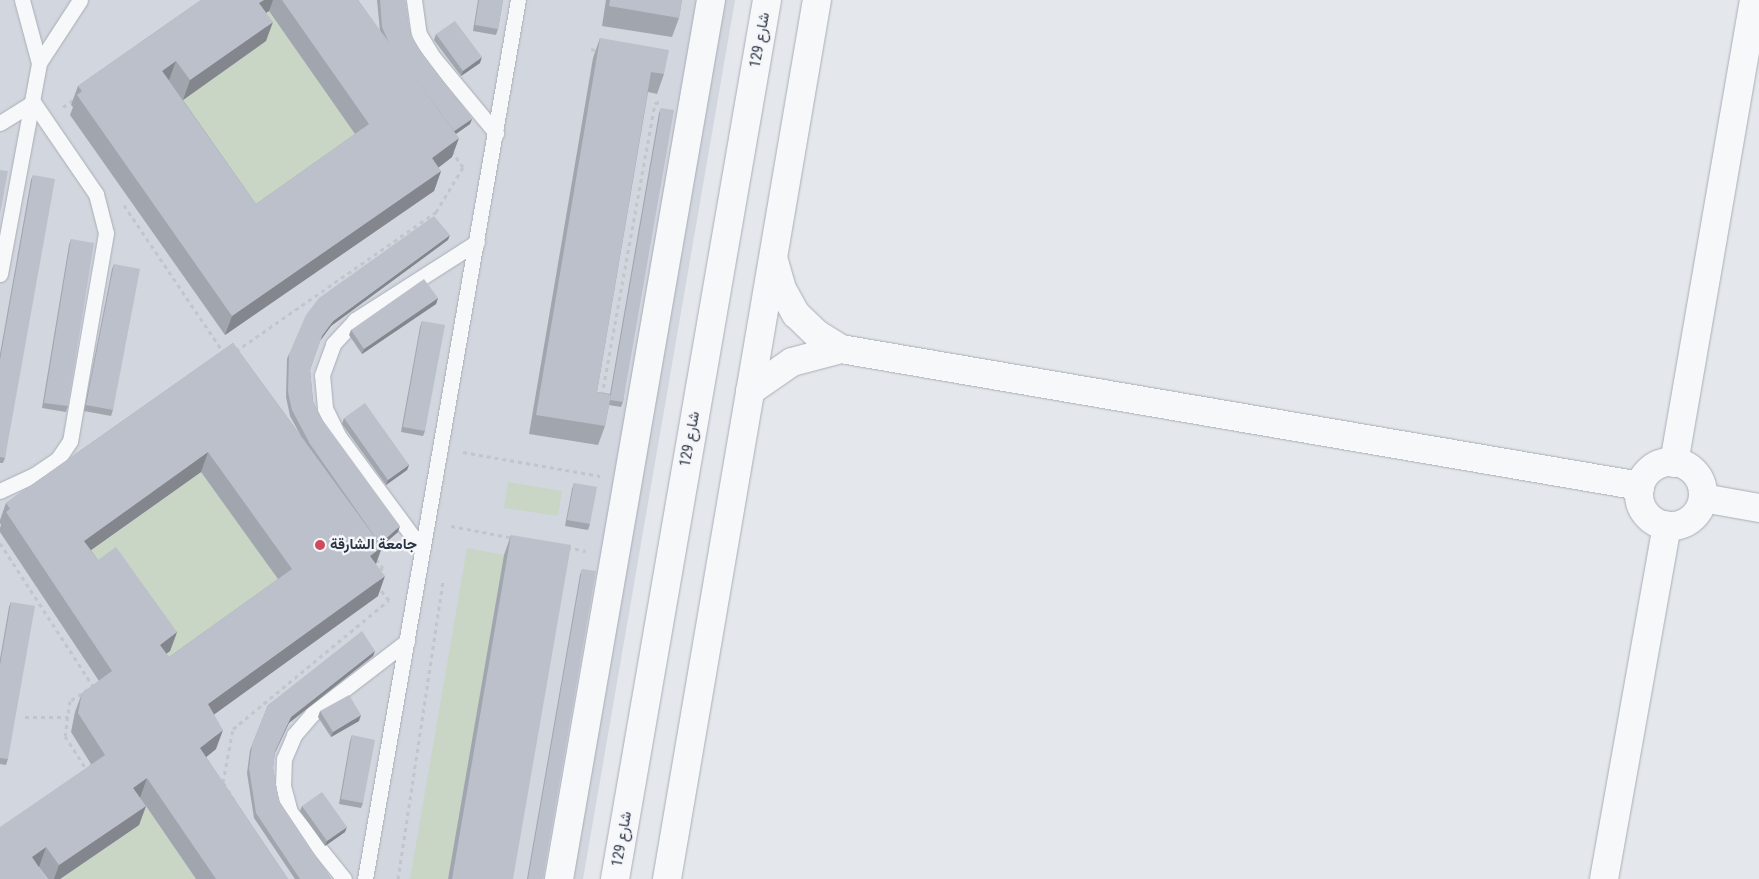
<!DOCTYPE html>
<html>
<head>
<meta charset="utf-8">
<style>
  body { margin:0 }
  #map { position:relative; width:1759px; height:879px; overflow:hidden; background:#e4e7ec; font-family:"Roboto Condensed",Vazirmatn,sans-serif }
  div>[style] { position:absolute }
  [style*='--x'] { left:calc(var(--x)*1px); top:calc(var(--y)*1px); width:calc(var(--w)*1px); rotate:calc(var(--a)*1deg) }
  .built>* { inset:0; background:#d2d6de }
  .green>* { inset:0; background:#c9d6c5 }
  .path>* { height:3px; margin-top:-1.5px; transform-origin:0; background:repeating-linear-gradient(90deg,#c2c5cb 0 4px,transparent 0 8px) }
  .roads { filter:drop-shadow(0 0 1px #a9aeb7) drop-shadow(0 0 1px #a9aeb7) }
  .service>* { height:15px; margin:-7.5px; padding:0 7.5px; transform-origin:7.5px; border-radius:7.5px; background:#f7f8fa }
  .minor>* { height:28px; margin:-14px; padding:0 14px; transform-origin:14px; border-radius:14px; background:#f7f8fa }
  .minor>.ring { margin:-14px; padding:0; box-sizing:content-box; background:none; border:28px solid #f7f8fa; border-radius:50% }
  .tertiary>* { height:28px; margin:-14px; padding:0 14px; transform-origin:14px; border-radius:14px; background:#f7f8fa }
  .wall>* { inset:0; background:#a1a5ae }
  .shaded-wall>* { inset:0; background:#83868d }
  .building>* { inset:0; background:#bbc0ca }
  .dots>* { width:14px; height:14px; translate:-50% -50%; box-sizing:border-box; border:2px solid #f4f6f9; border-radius:50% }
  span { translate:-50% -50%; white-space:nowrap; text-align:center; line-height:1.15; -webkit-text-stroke:4.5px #f4f6f9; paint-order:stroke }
  .street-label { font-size:15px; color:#2b3445 }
  .poi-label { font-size:15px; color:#2b3445; font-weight:700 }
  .left { translate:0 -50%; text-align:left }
</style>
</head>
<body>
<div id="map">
  <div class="built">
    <i style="clip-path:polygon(0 0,735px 0,583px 879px,0 879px)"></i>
  </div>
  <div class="green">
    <i style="clip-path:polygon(269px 11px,362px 144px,249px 223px,155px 90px,169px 80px,183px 99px,266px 41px,252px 22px)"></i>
    <i style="clip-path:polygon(201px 472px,285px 589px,162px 677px,153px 664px,169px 652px,77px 560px)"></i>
    <i style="clip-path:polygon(508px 482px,562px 491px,558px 516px,504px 508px)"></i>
    <i style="clip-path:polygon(467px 548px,504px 555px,448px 879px,410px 879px)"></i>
    <i style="clip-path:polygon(140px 798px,196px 879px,60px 879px,139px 825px)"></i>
  </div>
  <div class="path">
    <i style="--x:591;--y:49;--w:9;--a:13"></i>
    <i style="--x:63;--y:107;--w:16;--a:-35"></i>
    <i style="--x:124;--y:205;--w:179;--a:56"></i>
    <i style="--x:236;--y:351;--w:244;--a:-34.8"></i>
    <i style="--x:436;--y:212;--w:52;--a:-59"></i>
    <i style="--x:463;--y:167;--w:21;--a:-125"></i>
    <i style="--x:602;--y:395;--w:297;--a:-79.7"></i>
    <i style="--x:655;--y:103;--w:7;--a:-8"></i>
    <i style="--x:463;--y:452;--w:139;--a:9.9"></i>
    <i style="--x:451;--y:526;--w:64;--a:10.8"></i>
    <i style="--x:0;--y:543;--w:171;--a:57"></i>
    <i style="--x:567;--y:547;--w:19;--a:12"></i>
    <i style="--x:376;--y:559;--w:11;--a:52"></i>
    <i style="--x:383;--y:568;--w:6;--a:149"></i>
    <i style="--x:88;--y:689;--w:22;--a:146"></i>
    <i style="--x:70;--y:701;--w:35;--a:98"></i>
    <i style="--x:65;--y:736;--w:43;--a:57.4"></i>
    <i style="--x:25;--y:717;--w:43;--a:0"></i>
    <i style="--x:234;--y:800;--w:21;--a:-121"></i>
    <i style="--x:223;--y:782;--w:54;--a:-79.3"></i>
    <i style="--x:233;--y:729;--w:202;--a:-39.6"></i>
    <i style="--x:389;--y:600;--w:17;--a:-130"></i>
    <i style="--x:398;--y:879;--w:300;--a:-81.4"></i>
  </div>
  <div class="roads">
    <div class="service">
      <i style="--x:22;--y:0;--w:65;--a:74.9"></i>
      <i style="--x:414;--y:0;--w:34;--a:82"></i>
      <i style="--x:419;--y:34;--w:27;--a:59"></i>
      <i style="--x:433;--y:57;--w:99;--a:50.3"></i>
      <i style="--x:0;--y:123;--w:39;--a:-32"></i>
      <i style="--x:33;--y:102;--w:112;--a:55.6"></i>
      <i style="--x:96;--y:194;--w:40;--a:75.6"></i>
      <i style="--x:106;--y:233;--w:211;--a:99.8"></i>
      <i style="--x:70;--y:441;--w:22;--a:124"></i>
      <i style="--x:58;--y:459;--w:29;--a:146"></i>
      <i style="--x:34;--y:475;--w:38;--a:155"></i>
      <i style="--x:0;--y:274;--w:215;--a:-79.5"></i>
      <i style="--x:39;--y:63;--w:75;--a:-56.9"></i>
      <i style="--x:422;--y:549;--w:139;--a:-126.5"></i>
      <i style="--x:339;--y:437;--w:32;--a:-116"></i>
      <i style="--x:325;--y:408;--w:33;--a:-95"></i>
      <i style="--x:322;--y:375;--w:33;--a:-70"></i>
      <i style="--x:333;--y:344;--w:33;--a:-47"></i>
      <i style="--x:355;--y:320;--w:145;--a:-32.6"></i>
      <i style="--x:344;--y:879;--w:86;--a:-128.9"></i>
      <i style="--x:290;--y:812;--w:27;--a:-105"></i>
      <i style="--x:283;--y:786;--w:27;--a:-88"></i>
      <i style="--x:284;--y:759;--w:26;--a:-67"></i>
      <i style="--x:294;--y:735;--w:28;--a:-49"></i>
      <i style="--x:312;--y:714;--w:120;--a:-37.5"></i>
      <i style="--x:365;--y:879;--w:892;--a:-80.13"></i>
    </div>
    <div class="minor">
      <i style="--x:774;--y:261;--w:29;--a:74"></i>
      <i style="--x:782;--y:289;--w:29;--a:61"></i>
      <i style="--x:796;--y:314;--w:29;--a:44"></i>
      <i style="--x:817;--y:334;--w:28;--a:32"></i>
      <i style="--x:750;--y:391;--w:51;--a:-34.6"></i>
      <i style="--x:792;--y:362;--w:51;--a:-14.9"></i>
      <i style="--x:841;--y:349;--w:811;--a:9.73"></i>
      <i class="ring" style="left:1639px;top:462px;width:36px;height:36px"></i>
      <i style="--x:1674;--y:463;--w:470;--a:-80.2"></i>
      <i style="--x:1703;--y:498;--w:57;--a:10.1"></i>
      <i style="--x:559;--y:879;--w:892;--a:-80.19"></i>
      <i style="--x:1604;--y:879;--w:359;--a:-79.9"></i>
    </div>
    <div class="tertiary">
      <i style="--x:615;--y:879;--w:892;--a:-80.19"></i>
      <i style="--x:667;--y:879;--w:892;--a:-80.32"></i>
    </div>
  </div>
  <div class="wall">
    <i style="clip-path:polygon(evenodd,201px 0,358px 0,380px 31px,377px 0,405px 0,409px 28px,416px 45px,472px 119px,470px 124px,456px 134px,452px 157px,438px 168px,441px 171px,434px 191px,225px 335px,70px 115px,73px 107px,71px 105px,78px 86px,201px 0,269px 11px,355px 134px,256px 204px,183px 100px,266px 41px,266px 13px,269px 11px)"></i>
    <i style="clip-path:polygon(478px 0,503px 0,498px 29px,496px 35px,473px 31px)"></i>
    <i style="clip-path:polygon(606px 0,682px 0,679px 18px,672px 37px,602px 26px)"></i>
    <i style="clip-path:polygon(436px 34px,480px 63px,461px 76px,434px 40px)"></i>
    <i style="clip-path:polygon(600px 38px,664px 74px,657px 94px,648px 92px,597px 392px,610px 394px,659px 113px,661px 108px,623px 402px,621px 407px,609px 405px,605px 426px,598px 445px,529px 434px,593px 58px)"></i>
    <i style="clip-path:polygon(33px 175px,5px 458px,3px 463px,0 463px,0 354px,31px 180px)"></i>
    <i style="clip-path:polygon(71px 239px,68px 406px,66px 412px,42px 408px,69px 245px)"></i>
    <i style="clip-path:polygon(evenodd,448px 240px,331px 326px,320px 341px,310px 370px,313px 401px,319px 415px,398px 532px,382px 546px,382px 547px,376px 564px,378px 596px,214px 714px,216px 749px,206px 757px,288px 879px,196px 879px,146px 806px,139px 825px,60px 879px,48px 879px,39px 867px,0 879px,91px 764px,71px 732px,75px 712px,82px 693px,99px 681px,0 532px,0 528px,1px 525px,0 523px,0 520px,6px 503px,233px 343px,301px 436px,290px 416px,286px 397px,287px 359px,289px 354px,448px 240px,201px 472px,278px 579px,169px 657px,166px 654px,170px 651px,177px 632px,98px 560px,91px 550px,201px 472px)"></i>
    <i style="clip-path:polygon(114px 264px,113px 410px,111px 416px,84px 411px,112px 269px)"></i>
    <i style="clip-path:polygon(438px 298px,436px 304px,362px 354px,349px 335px,351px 330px)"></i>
    <i style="clip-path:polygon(422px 321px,425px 431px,423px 436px,401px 432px,420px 327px)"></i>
    <i style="clip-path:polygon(344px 418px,409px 465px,407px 470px,386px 485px,342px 424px)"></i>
    <i style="clip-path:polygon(574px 483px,590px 524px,588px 530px,565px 526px,572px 489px)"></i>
    <i style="clip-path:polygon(511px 535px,513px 879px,448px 879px,504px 555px)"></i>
    <i style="clip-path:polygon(582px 569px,543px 879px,527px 879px,580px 575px)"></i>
    <i style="clip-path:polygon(11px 602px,8px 759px,6px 765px,0 764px,0 659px,9px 607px)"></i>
    <i style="clip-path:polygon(375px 651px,373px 656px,289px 723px,275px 753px,273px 768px,279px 801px,331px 879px,295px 879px,254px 818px,247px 773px,250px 750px,268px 705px)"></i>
    <i style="clip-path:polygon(320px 711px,359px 721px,331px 737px,318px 717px)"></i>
    <i style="clip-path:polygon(352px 735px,363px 803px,361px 808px,339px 804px,350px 741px)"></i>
    <i style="clip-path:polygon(302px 806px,345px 832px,325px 846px,300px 811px)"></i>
  </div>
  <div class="shaded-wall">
    <i style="clip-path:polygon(264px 0,273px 0,269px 11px,252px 22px,259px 3px)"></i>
    <i style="clip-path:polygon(273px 22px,266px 41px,183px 100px,190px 80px)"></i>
    <i style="clip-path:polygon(482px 57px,480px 63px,461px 76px,463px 71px)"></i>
    <i style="clip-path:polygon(176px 61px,169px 80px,162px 71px)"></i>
    <i style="clip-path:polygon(472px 119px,470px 124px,450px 138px,452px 133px)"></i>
    <i style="clip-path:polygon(459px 138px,452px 157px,425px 178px,432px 158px)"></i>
    <i style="clip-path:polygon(441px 171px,434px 191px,225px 335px,232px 316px)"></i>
    <i style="clip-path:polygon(450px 235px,448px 240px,331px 326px,320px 341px,322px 336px,333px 321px)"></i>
    <i style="clip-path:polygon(438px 298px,436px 304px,362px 354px,364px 349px)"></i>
    <i style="clip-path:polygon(208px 452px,201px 472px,77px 560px,84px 541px)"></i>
    <i style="clip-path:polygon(409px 465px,407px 470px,386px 485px,388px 480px)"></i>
    <i style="clip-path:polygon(400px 526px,398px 532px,377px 550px,379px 544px)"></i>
    <i style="clip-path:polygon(382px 547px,375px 566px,370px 556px)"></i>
    <i style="clip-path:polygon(385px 576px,378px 596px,201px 724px,208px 704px)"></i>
    <i style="clip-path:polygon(177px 632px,170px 651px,153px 664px,160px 645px)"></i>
    <i style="clip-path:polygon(375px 651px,373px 656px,289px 723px,273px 756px,291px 717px)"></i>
    <i style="clip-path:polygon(361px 715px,359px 721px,331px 737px,333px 732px)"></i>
    <i style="clip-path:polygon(223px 730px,216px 749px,193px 768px,200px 748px)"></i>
    <i style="clip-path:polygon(147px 778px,140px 798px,133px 788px)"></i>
    <i style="clip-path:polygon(146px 806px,139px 825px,60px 879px,54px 879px,59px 865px)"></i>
    <i style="clip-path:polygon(347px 827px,345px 832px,325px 846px,327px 841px)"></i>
    <i style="clip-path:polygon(46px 847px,39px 867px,25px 876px,32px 857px)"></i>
  </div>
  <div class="building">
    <i style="clip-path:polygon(201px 0,264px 0,259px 3px,273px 22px,190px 80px,176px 61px,162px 71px,256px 204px,369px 124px,282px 0,358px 0,459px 138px,432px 158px,441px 171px,232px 316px,77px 95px,82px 91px,78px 86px)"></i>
    <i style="clip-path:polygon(380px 0,405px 0,409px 28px,416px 45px,472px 119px,454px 131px,389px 43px,382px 27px)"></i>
    <i style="clip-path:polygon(479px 0,503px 0,498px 29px,475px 25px)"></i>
    <i style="clip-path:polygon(610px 0,682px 0,679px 18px,609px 6px)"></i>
    <i style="clip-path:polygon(455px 21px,482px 57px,463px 71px,436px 34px)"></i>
    <i style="clip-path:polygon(600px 38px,669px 50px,664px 74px,651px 72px,597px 392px,611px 395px,605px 426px,536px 415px)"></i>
    <i style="clip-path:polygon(661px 108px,674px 110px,623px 402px,610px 400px)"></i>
    <i style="clip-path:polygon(0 170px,8px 171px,0 214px)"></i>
    <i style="clip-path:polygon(33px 175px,55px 179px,5px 458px,0 457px,0 360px)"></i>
    <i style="clip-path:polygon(434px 216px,450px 235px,333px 321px,322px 336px,310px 370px,313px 401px,319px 415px,400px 526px,380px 544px,310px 444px,292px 410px,288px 392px,289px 354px,306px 315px,319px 298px)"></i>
    <i style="clip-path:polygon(71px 239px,94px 243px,68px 406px,44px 403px)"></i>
    <i style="clip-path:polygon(114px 264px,140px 269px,113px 410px,86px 405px)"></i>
    <i style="clip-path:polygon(424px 279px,438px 298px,364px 349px,351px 330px)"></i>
    <i style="clip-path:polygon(422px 321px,445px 325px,425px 431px,403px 427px)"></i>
    <i style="clip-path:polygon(evenodd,233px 343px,382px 547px,370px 556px,385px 576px,208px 704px,223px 730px,200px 748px,288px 879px,216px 879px,147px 778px,133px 788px,146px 806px,59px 865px,46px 847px,32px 857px,47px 879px,0 879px,0 827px,105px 755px,78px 713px,82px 693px,112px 671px,6px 512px,10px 509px,6px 503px,233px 343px,208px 452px,292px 569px,169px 657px,160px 645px,177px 632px,116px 547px,98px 560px,84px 541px,208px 452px)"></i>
    <i style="clip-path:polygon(365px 403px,409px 465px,388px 480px,344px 418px)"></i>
    <i style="clip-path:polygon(574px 483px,597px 487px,590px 524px,567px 520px)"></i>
    <i style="clip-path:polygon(511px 535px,571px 545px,513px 879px,452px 879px)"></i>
    <i style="clip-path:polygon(582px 569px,596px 571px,543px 879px,528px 879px)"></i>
    <i style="clip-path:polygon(11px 602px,35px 606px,8px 759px,0 758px,0 665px)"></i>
    <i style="clip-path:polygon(362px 631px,375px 651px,291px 717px,275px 751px,273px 768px,279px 801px,331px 879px,300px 879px,256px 813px,249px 768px,252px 745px,268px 705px)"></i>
    <i style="clip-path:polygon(349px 695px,361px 715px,333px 732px,320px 711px)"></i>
    <i style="clip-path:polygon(352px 735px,375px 740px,363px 803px,341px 799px)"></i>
    <i style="clip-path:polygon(322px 792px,347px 827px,327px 841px,302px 806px)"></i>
  </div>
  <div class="dots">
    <i style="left:320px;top:545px;background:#d1495b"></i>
  </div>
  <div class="street-label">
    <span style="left:760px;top:40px;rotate:-80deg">شارع 129</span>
    <span style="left:690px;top:439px;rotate:-80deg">شارع 129</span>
    <span style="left:622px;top:839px;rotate:-80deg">شارع 129</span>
  </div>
  <div class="poi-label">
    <span class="left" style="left:330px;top:545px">جامعة الشارقة</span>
  </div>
</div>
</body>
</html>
